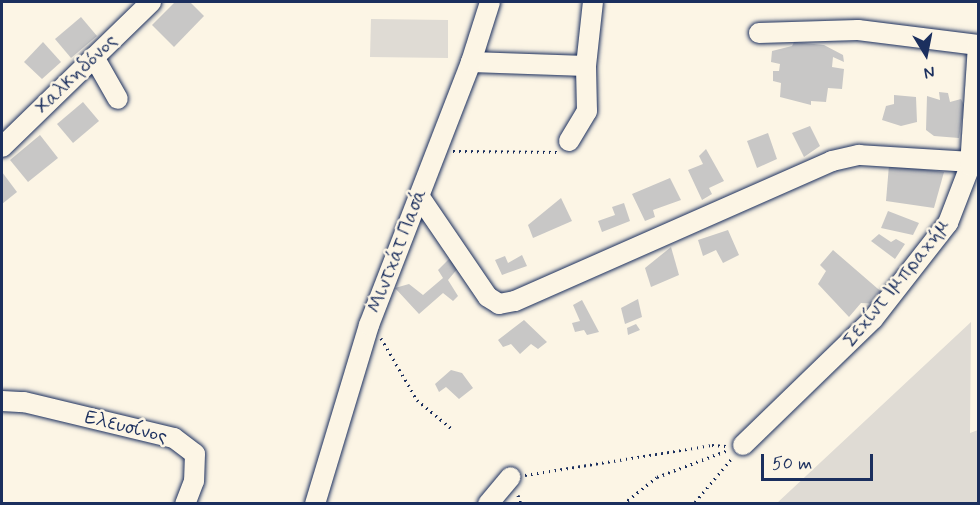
<!DOCTYPE html>
<html>
<head>
<meta charset="utf-8">
<style>
  body { margin:0 }
  #map { position:relative; width:980px; height:505px; overflow:hidden; background:#fcf5e5; font-family:Mynerve,sans-serif }
  div>[style] { position:absolute }
  [style*='--x'] { left:calc(var(--x)*1px); top:calc(var(--y)*1px); width:calc(var(--w)*1px); rotate:calc(var(--a)*1deg) }
  .green>* { inset:0; background:#dfdbd4 }
  .building>* { inset:0; background:#c8c7c6 }
  .path>* { height:3px; margin-top:-1.5px; transform-origin:0; background:repeating-linear-gradient(90deg,#1b2f5e 0 1.5px,transparent 0 6px) }
  .roads { filter:drop-shadow(0 0 2px #1b2f5e) drop-shadow(0 0 2px #1b2f5e) }
  .minor>* { height:20px; margin:-10px; padding:0 10px; transform-origin:10px; border-radius:10px; background:#fcf5e5 }
  span { translate:-50% -50%; white-space:nowrap; text-align:center; line-height:1.15; -webkit-text-stroke:5px #fcf5e5; paint-order:stroke }
  .street-label { font-size:20px; color:#1b2f5e }
  .frame { position:absolute; inset:0; border:3px solid #1b2f5e; pointer-events:none }
  .north { position:absolute; left:896px; top:24px; width:60px; height:60px; -webkit-text-stroke:4px #fcf5e5; paint-order:stroke; rotate:170deg; font-size:16px; font-weight:700; line-height:24px; text-align:center; color:#1b2f5e }
  .north::after { content:''; display:block; margin:auto; width:21px; height:27px; background:#1b2f5e; clip-path:polygon(50% 0,100% 100%,50% 72%,0 100%) }
  .scale { position:absolute; left:761px; top:454px; width:112px; height:27px; box-sizing:border-box; border:3px solid #1b2f5e; border-top:0; padding-left:8px; font-size:18px; line-height:21px; white-space:nowrap; color:#1b2f5e; -webkit-text-stroke:4px #fcf5e5; paint-order:stroke }
</style>
</head>
<body>
<div id="map">
  <div class="green">
    <i style="clip-path:polygon(371px 19px,448px 20px,448px 58px,370px 57px)"></i>
    <i style="clip-path:polygon(971px 322px,970px 433px,978px 430px,978px 503px,777px 503px)"></i>
  </div>
  <div class="building">
    <i style="clip-path:polygon(175px 2px,190px 2px,204px 16px,174px 47px,152px 25px)"></i>
    <i style="clip-path:polygon(81px 17px,97px 36px,71px 58px,55px 39px)"></i>
    <i style="clip-path:polygon(43px 42px,61px 62px,42px 79px,24px 62px)"></i>
    <i style="clip-path:polygon(794px 42px,824px 45px,843px 55px,844px 62px,833px 57px,832px 67px,844px 69px,842px 89px,828px 88px,826px 102px,811px 101px,811px 105px,780px 97px,781px 83px,773px 81px,773px 71px,779px 71px,780px 64px,771px 62px,772px 51px,792px 46px)"></i>
    <i style="clip-path:polygon(939px 92px,948px 93px,950px 102px,961px 99px,964px 105px,959px 138px,934px 136px,926px 130px,927px 96px,940px 100px)"></i>
    <i style="clip-path:polygon(894px 95px,916px 97px,917px 122px,901px 126px,882px 120px,886px 106px,894px 104px)"></i>
    <i style="clip-path:polygon(83px 102px,99px 121px,73px 143px,57px 124px)"></i>
    <i style="clip-path:polygon(810px 126px,820px 146px,804px 157px,792px 133px)"></i>
    <i style="clip-path:polygon(768px 133px,777px 159px,757px 168px,747px 141px)"></i>
    <i style="clip-path:polygon(40px 135px,58px 158px,28px 182px,10px 160px)"></i>
    <i style="clip-path:polygon(706px 149px,724px 181px,709px 188px,712px 194px,702px 200px,688px 170px,703px 164px,699px 156px)"></i>
    <i style="clip-path:polygon(889px 165px,944px 172px,934px 208px,886px 201px)"></i>
    <i style="clip-path:polygon(2px 172px,17px 192px,2px 204px)"></i>
    <i style="clip-path:polygon(670px 178px,681px 200px,653px 210px,655px 217px,645px 221px,632px 194px)"></i>
    <i style="clip-path:polygon(561px 198px,572px 221px,533px 238px,528px 225px)"></i>
    <i style="clip-path:polygon(624px 203px,630px 221px,602px 232px,598px 221px,615px 215px,612px 207px)"></i>
    <i style="clip-path:polygon(888px 211px,919px 223px,913px 235px,881px 228px)"></i>
    <i style="clip-path:polygon(728px 230px,739px 255px,723px 263px,716px 250px,703px 256px,698px 240px)"></i>
    <i style="clip-path:polygon(879px 234px,891px 242px,896px 239px,905px 244px,895px 259px,871px 241px)"></i>
    <i style="clip-path:polygon(671px 247px,679px 275px,651px 287px,645px 268px)"></i>
    <i style="clip-path:polygon(833px 250px,885px 295px,878px 304px,861px 303px,849px 317px,818px 284px,826px 271px,820px 265px)"></i>
    <i style="clip-path:polygon(522px 255px,527px 266px,502px 275px,495px 260px,505px 256px,508px 263px)"></i>
    <i style="clip-path:polygon(449px 259px,459px 267px,448px 280px,458px 296px,453px 301px,443px 293px,419px 314px,395px 288px,409px 284px,423px 295px,443px 278px,438px 270px)"></i>
    <i style="clip-path:polygon(638px 299px,642px 317px,625px 324px,621px 308px)"></i>
    <i style="clip-path:polygon(582px 300px,599px 332px,587px 335px,584px 330px,575px 332px,572px 323px,580px 321px,573px 305px)"></i>
    <i style="clip-path:polygon(524px 320px,547px 342px,538px 349px,531px 344px,520px 354px,511px 344px,503px 347px,498px 340px)"></i>
    <i style="clip-path:polygon(636px 324px,640px 330px,628px 335px,627px 328px)"></i>
    <i style="clip-path:polygon(451px 370px,462px 373px,473px 388px,459px 399px,446px 387px,439px 392px,435px 384px)"></i>
  </div>
  <div class="path">
    <i style="--x:453;--y:151;--w:104;--a:0.6"></i>
    <i style="--x:381;--y:338;--w:72;--a:59.9"></i>
    <i style="--x:417;--y:400;--w:44;--a:39.5"></i>
    <i style="--x:525;--y:475;--w:189;--a:-9.1"></i>
    <i style="--x:712;--y:445;--w:14;--a:4"></i>
    <i style="--x:518;--y:495;--w:9;--a:72"></i>
    <i style="--x:695;--y:502;--w:57;--a:-49.9"></i>
    <i style="--x:623;--y:504;--w:43;--a:-38.5"></i>
    <i style="--x:657;--y:477;--w:76;--a:-20.8"></i>
  </div>
  <div class="roads">
    <div class="minor">
      <i style="--x:759;--y:33;--w:99;--a:-1.7"></i>
      <i style="--x:858;--y:30;--w:121;--a:7.1"></i>
      <i style="--x:94;--y:57;--w:48;--a:60.3"></i>
      <i style="--x:471;--y:62;--w:115;--a:2"></i>
      <i style="--x:569;--y:141;--w:35;--a:-59"></i>
      <i style="--x:587;--y:111;--w:45;--a:-91.3"></i>
      <i style="--x:586;--y:66;--w:64;--a:-83.8"></i>
      <i style="--x:2;--y:147;--w:208;--a:-44.2"></i>
      <i style="--x:419;--y:196;--w:122;--a:55.7"></i>
      <i style="--x:488;--y:297;--w:13;--a:32"></i>
      <i style="--x:499;--y:304;--w:16;--a:-11"></i>
      <i style="--x:515;--y:301;--w:347;--a:-23.8"></i>
      <i style="--x:832;--y:161;--w:28;--a:-13"></i>
      <i style="--x:859;--y:155;--w:111;--a:3.6"></i>
      <i style="--x:2;--y:401;--w:22;--a:3"></i>
      <i style="--x:24;--y:402;--w:154;--a:13.5"></i>
      <i style="--x:174;--y:438;--w:26;--a:37"></i>
      <i style="--x:195;--y:454;--w:27;--a:92"></i>
      <i style="--x:194;--y:481;--w:25;--a:111"></i>
      <i style="--x:743;--y:445;--w:181;--a:-44.1"></i>
      <i style="--x:873;--y:319;--w:122;--a:-52"></i>
      <i style="--x:948;--y:223;--w:61;--a:-68.9"></i>
      <i style="--x:970;--y:166;--w:120;--a:-86.2"></i>
      <i style="--x:315;--y:504;--w:187;--a:-73.2"></i>
      <i style="--x:369;--y:325;--w:282;--a:-68.8"></i>
      <i style="--x:471;--y:62;--w:63;--a:-72.4"></i>
      <i style="--x:488;--y:504;--w:35;--a:-50"></i>
    </div>
  </div>
  <div class="street-label">
    <span style="left:76px;top:74px;rotate:-44deg">Χαλκηδόνος</span>
    <span style="left:397px;top:251px;rotate:-69deg">Μιντχάτ Πασά</span>
    <span style="left:897px;top:283px;rotate:-51deg">Σεχίντ Ιμπραχήμ</span>
    <span style="left:126px;top:427px;rotate:14deg">Ελευσίνος</span>
  </div>
  <div class="frame"></div>
  <div class="north">N</div>
  <div class="scale">50 m</div>
</div>
</body>
</html>
